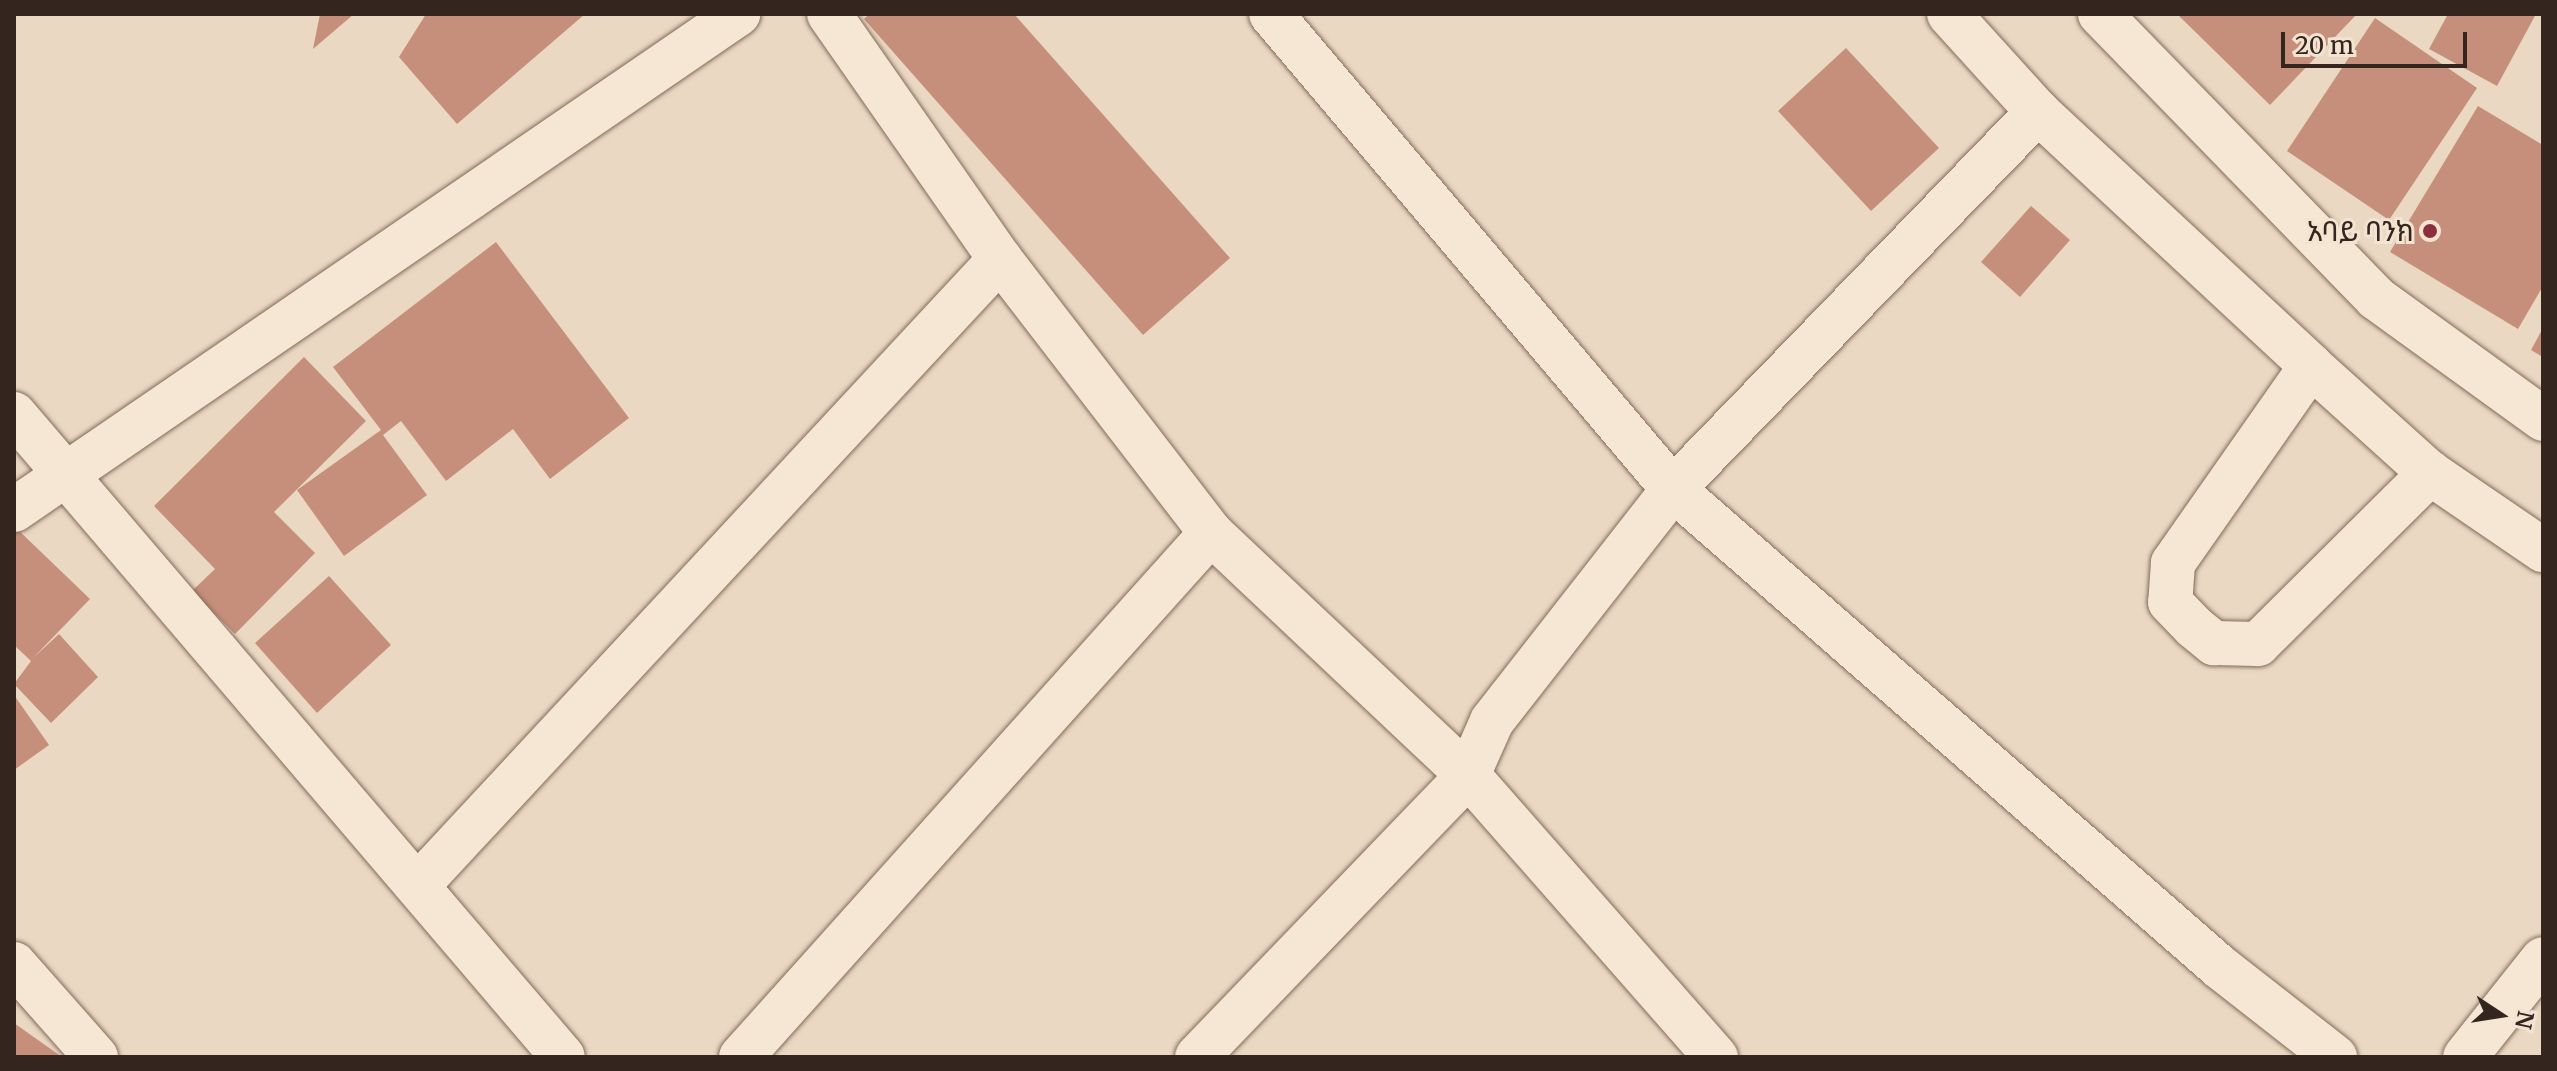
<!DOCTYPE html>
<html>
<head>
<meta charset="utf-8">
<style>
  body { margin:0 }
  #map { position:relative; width:2557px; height:1071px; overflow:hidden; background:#ead8c2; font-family:Merriweather,"Noto Sans Ethiopic",serif }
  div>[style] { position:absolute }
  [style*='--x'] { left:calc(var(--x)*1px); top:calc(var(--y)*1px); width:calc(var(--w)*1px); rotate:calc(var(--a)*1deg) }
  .building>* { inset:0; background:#c68f7b }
  .roads { filter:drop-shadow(0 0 2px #836a5b) drop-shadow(0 0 2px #836a5b) }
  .minor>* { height:44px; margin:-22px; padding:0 22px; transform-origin:22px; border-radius:22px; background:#f6e7d5 }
  .dots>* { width:22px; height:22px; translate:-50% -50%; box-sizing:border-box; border:4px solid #f2e4d1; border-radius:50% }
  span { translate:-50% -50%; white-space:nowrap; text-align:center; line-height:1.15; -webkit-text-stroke:6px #f2e4d1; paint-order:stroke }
  .poi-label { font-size:28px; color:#34251e }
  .right { translate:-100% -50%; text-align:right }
  .frame { position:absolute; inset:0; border:16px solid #34251e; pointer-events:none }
  .north { position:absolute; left:2461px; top:975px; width:80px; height:80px; -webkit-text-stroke:6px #f2e4d1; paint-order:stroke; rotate:102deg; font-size:22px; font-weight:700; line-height:32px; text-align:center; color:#34251e }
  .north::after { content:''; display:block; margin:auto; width:28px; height:36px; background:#34251e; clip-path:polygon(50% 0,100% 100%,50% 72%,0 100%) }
  .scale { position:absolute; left:2281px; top:32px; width:186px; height:36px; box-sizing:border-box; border:4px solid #34251e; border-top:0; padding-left:10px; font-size:24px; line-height:28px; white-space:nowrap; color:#34251e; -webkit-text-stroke:6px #f2e4d1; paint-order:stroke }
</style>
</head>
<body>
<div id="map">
  <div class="building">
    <i style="clip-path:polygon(320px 14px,354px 14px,313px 49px)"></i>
    <i style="clip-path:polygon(426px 14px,585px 14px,457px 124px,399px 57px)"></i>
    <i style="clip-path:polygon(869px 14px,1014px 14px,1230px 258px,1143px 335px,864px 19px)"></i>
    <i style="clip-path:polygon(2177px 14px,2357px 14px,2270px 105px)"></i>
    <i style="clip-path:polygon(2448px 14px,2536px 14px,2497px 86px,2429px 49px)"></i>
    <i style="clip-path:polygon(2375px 18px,2477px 88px,2389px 220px,2287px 151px)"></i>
    <i style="clip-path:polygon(1846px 48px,1939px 148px,1871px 211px,1778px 111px)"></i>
    <i style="clip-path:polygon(2478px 106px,2543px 145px,2543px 286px,2518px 329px,2390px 252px)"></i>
    <i style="clip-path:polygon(2031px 206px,2070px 240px,2020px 297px,1981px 262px)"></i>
    <i style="clip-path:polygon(496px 242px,629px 418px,550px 479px,513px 429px,446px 481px,401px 421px,383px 435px,427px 495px,344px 556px,297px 490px,381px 430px,333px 367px)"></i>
    <i style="clip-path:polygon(2543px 328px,2543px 357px,2531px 350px)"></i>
    <i style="clip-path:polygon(304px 357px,366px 421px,274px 512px,315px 553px,235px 634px,192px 591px,215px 569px,154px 506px)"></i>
    <i style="clip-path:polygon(14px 526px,90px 599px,33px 658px,59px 634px,98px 677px,51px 723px,14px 684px,31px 661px,14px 645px)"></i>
    <i style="clip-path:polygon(329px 576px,391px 645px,317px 713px,255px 643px)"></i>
    <i style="clip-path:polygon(14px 695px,49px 745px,14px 770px)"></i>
    <i style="clip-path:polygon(14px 1023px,62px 1057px,14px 1057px)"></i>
  </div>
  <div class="roads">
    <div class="minor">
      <i style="--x:829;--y:14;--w:299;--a:55.1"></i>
      <i style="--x:1000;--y:259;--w:346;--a:52.4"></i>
      <i style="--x:1211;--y:533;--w:353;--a:43.3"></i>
      <i style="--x:1468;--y:775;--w:376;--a:48.7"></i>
      <i style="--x:1271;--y:14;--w:622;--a:49.76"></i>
      <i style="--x:1673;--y:489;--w:728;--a:41.16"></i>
      <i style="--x:2221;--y:968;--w:145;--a:38"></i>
      <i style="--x:1949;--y:14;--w:132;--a:47.8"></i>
      <i style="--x:2038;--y:112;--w:373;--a:42.9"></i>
      <i style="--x:2311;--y:366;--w:160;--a:42"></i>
      <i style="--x:2430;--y:473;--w:137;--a:34.3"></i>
      <i style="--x:2100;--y:14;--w:396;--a:45.8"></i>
      <i style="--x:2376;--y:298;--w:206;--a:35.9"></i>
      <i style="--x:2311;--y:366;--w:241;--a:125"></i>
      <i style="--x:2173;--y:563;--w:39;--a:94"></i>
      <i style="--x:2170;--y:602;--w:35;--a:46"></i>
      <i style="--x:2194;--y:627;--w:26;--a:39"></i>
      <i style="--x:2214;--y:643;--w:44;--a:1.3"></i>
      <i style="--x:2258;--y:644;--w:243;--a:-44.8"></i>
      <i style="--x:14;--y:414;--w:845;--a:49.51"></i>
      <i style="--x:14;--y:510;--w:878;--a:-34.41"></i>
      <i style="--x:420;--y:883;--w:852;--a:-47.09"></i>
      <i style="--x:14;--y:964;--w:124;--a:48.6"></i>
      <i style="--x:741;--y:1057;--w:704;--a:-48.11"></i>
      <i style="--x:1197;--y:1057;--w:391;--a:-46.1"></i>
      <i style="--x:1468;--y:775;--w:59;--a:-66"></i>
      <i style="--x:1492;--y:721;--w:294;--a:-52"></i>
      <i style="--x:1673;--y:489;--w:525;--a:-45.93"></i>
      <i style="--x:2465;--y:1057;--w:125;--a:-51.5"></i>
    </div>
  </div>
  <div class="dots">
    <i style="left:2430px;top:231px;background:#8e2f3e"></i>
  </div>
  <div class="poi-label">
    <span class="right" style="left:2414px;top:231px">አባይ ባንክ</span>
  </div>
  <div class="frame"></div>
  <div class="north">N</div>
  <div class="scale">20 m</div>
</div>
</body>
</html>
